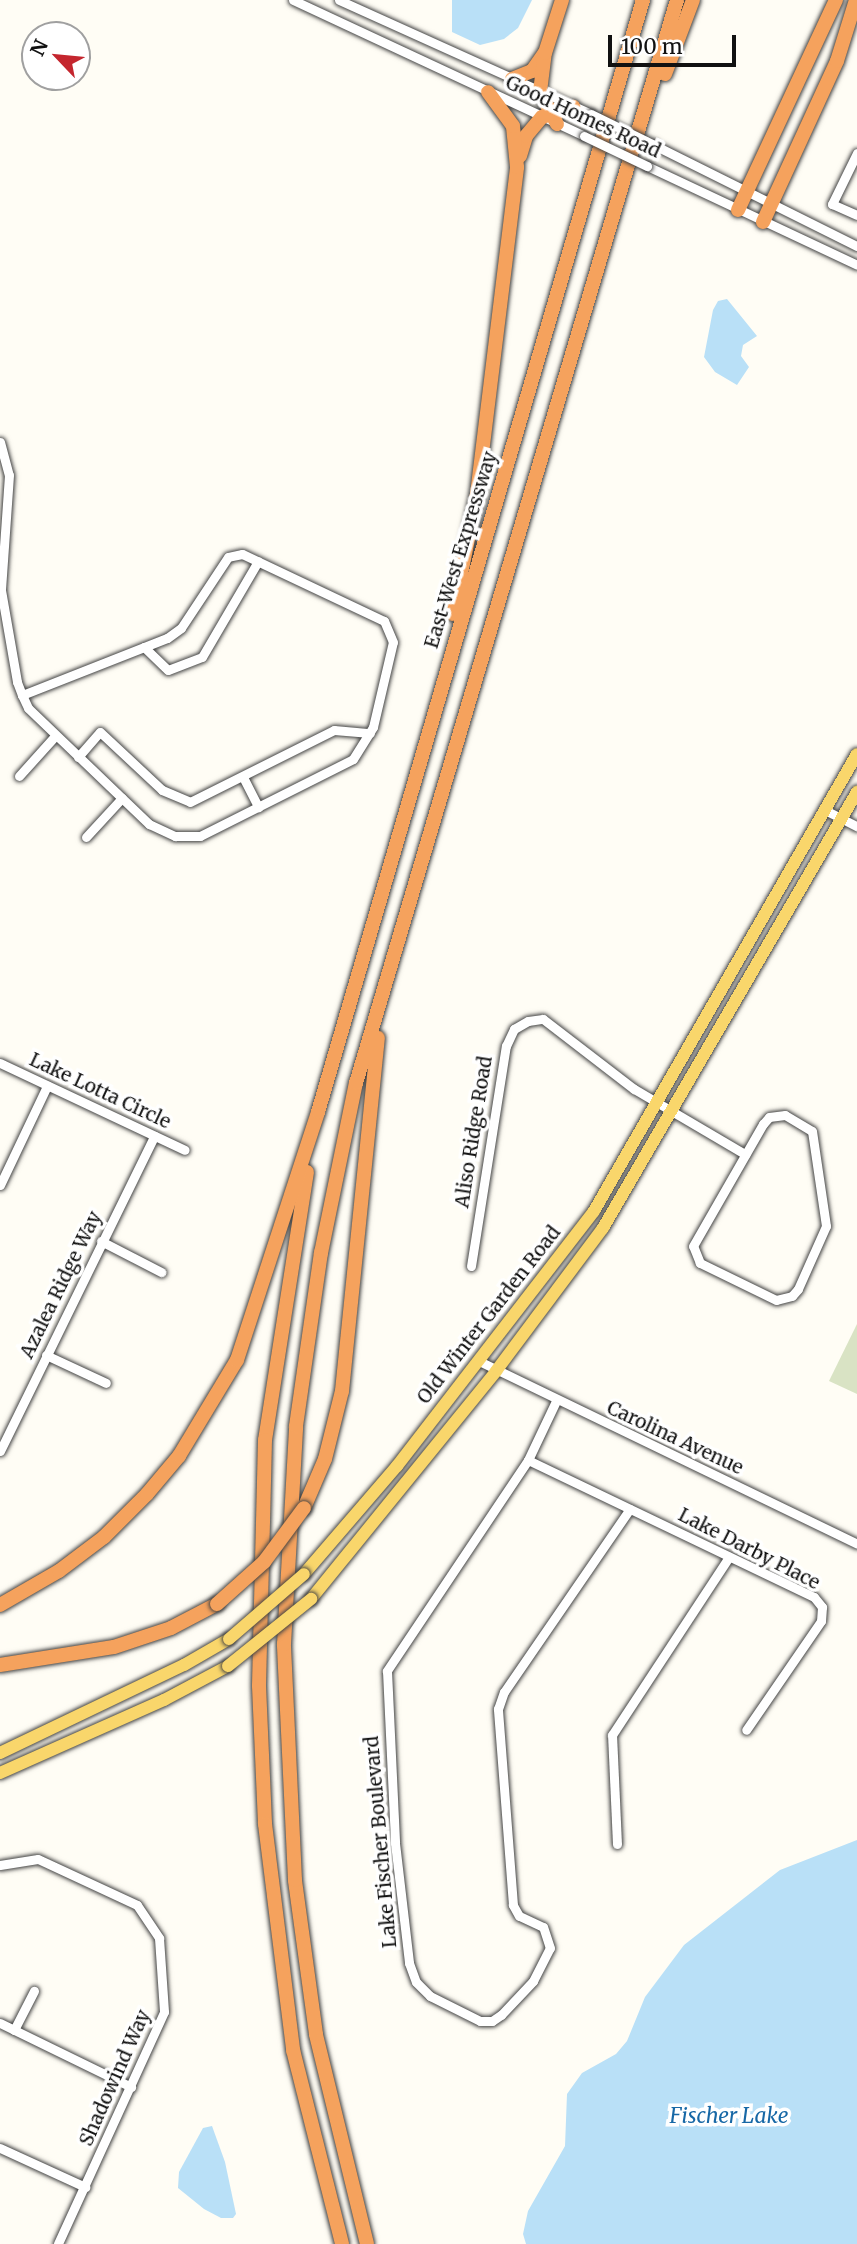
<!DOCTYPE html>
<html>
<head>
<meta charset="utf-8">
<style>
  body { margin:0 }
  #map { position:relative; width:857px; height:2244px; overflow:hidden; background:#fffdf5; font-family:Merriweather,serif }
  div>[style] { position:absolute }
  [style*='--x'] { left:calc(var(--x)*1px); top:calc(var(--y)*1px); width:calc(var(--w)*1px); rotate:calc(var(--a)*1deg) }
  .cemetery>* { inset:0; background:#d9e3c4 }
  .water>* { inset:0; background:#b9e0f7 }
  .roads { filter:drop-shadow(0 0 2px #444) drop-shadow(0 0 2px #444) }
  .minor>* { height:9px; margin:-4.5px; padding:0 4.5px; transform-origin:4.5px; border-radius:4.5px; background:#fff }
  .major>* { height:12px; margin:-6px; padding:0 6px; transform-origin:6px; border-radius:6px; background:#f9d66b }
  .highway>* { height:14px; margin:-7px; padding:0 7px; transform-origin:7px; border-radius:7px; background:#f5a25d }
  .bridges { filter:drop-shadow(0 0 2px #444) drop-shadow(0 0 2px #444) }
  .minor-bridge>* { height:9px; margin:-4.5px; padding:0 4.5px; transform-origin:4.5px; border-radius:4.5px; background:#fff }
  .major-bridge>* { height:12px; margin:-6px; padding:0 6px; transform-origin:6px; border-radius:6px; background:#f9d66b }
  .highway-bridge>* { height:14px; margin:-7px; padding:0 7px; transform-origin:7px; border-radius:7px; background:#f5a25d }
  span { translate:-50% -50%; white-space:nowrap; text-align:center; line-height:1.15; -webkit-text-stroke:7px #fff; paint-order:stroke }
  .street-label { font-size:19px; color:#111 }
  .water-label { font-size:21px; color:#1768a6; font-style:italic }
  .north { position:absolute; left:21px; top:21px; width:70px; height:70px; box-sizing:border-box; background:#fff; border:2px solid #a0a0a0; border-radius:50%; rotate:296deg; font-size:19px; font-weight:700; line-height:28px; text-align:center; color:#111 }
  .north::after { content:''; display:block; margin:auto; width:24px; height:32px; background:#c4262e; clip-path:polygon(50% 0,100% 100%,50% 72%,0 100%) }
  .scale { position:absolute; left:608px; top:35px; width:128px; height:32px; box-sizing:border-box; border:4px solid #111; border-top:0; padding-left:9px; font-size:21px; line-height:24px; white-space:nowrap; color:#111; -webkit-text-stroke:5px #fff; paint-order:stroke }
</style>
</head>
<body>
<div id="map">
  <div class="cemetery">
    <i style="clip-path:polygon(857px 1324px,857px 1394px,829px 1381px)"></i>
  </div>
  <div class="water">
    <i style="clip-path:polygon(452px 0,532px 0,518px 28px,504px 39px,480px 45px,452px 32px)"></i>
    <i style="clip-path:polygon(727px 299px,757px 336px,743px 345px,741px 356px,749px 367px,737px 385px,715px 372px,704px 357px,713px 310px,718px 301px)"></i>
    <i style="clip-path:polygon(857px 1840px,857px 2244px,526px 2244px,523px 2234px,528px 2211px,565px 2146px,567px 2094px,582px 2073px,616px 2054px,627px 2041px,645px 1997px,684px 1945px,780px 1870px)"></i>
    <i style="clip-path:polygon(212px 2126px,225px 2162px,236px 2214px,233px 2218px,221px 2218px,204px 2209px,178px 2188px,179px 2172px,203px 2128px)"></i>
  </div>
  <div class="roads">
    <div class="minor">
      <i style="--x:293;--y:0;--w:321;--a:25"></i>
      <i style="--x:339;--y:0;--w:277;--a:24.3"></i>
      <i style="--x:654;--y:145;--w:227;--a:26.5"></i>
      <i style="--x:857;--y:153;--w:57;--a:116.1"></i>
      <i style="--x:832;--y:204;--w:27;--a:24"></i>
      <i style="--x:647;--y:166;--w:232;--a:25.2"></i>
      <i style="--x:0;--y:442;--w:34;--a:75"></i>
      <i style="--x:9;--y:475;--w:115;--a:94"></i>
      <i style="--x:1;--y:590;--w:93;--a:80.1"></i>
      <i style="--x:17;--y:682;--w:14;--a:69"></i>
      <i style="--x:22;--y:695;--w:14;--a:65"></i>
      <i style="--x:28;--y:708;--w:168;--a:43.8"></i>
      <i style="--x:149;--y:824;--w:29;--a:25"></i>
      <i style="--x:175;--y:836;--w:25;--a:0"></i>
      <i style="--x:200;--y:836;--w:171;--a:-26.7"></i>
      <i style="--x:353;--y:759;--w:38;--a:-58"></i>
      <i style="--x:373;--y:727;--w:87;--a:-76.8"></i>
      <i style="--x:393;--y:642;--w:23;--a:-113"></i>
      <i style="--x:384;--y:621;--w:157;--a:-154.7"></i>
      <i style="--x:242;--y:554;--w:14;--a:168"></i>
      <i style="--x:228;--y:557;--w:85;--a:123.5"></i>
      <i style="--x:181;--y:628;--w:17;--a:144"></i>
      <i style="--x:167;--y:638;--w:156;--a:158.5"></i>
      <i style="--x:144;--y:647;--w:33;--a:44"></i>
      <i style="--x:168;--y:670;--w:36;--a:-21"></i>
      <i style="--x:202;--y:657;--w:111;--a:-59.7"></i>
      <i style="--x:78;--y:757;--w:33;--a:-49"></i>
      <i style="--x:100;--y:732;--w:85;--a:43.1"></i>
      <i style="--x:162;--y:790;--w:30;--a:23"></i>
      <i style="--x:190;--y:802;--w:161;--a:-26.6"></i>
      <i style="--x:334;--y:730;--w:36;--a:5"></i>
      <i style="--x:19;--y:776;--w:54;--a:-48"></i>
      <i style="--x:243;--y:777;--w:34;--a:63"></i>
      <i style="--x:825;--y:810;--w:36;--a:27"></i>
      <i style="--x:86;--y:837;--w:53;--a:-47.3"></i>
      <i style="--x:0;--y:1063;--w:204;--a:25.2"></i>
      <i style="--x:785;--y:1115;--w:31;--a:31"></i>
      <i style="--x:812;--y:1131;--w:96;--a:81.6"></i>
      <i style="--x:826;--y:1226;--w:69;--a:114"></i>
      <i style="--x:798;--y:1289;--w:9;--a:131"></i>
      <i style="--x:792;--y:1296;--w:16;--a:166"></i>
      <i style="--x:776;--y:1300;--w:85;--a:-154"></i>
      <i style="--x:700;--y:1263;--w:18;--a:-112"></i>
      <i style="--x:693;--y:1246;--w:141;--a:-60.2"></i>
      <i style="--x:763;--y:1124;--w:9;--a:-49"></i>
      <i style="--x:769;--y:1117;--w:16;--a:-7"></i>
      <i style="--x:0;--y:1185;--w:110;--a:-64.6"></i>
      <i style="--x:101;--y:1241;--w:68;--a:27.3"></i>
      <i style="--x:471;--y:1266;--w:223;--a:-81"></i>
      <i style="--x:506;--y:1046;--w:19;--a:-65"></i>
      <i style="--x:514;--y:1029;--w:16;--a:-30"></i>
      <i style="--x:528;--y:1021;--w:15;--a:-8"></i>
      <i style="--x:543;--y:1019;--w:115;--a:37.6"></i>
      <i style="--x:634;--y:1089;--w:129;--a:30.4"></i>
      <i style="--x:46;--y:1355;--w:66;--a:25"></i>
      <i style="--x:479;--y:1361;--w:420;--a:25.8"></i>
      <i style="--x:556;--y:1401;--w:65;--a:115.4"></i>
      <i style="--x:528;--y:1460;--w:254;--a:123.8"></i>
      <i style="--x:387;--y:1671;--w:172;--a:87.3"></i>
      <i style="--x:395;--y:1843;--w:121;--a:83.3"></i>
      <i style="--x:409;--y:1963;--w:20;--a:70"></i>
      <i style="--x:416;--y:1982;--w:20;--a:45"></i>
      <i style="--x:430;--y:1996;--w:56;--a:26.6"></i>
      <i style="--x:480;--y:2021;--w:12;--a:0"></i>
      <i style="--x:492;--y:2021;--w:11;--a:-34"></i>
      <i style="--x:501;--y:2015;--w:47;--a:-46.7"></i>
      <i style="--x:533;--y:1981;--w:37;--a:-63"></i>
      <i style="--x:550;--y:1948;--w:22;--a:-108"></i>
      <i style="--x:543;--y:1927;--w:26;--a:-155"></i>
      <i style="--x:519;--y:1916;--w:13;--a:-119"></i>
      <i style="--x:513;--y:1905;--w:197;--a:-94.4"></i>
      <i style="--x:498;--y:1709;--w:18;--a:-71"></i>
      <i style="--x:504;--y:1692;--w:222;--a:-55.5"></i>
      <i style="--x:0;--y:1451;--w:351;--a:-63.9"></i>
      <i style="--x:528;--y:1460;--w:317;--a:25.6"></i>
      <i style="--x:814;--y:1597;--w:13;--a:51"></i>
      <i style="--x:822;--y:1607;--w:14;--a:94"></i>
      <i style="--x:821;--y:1621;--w:132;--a:124.5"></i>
      <i style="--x:617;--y:1844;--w:109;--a:-92.6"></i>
      <i style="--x:612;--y:1735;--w:213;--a:-56.7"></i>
      <i style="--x:0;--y:1865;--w:38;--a:-9"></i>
      <i style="--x:38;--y:1859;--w:109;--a:24.9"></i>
      <i style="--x:137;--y:1905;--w:40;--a:56"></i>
      <i style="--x:159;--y:1938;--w:74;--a:86.1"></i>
      <i style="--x:164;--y:2012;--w:255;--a:114.6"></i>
      <i style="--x:0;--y:2023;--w:146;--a:26"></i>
      <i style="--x:14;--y:2030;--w:44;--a:-62.9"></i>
      <i style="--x:0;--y:2148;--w:94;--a:24.6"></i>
    </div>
    <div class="major">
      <i style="--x:304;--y:1574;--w:143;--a:-49.3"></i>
      <i style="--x:397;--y:1466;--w:322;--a:-52.3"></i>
      <i style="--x:594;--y:1211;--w:527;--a:-60.08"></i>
      <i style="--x:311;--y:1599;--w:294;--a:-50.9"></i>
      <i style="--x:496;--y:1371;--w:179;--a:-53.2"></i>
      <i style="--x:603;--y:1228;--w:505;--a:-59.78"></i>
      <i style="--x:0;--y:1753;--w:204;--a:-25.6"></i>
      <i style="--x:184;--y:1665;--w:52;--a:-30"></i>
      <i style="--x:0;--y:1773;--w:180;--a:-24"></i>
      <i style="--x:164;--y:1700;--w:72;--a:-28"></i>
    </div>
    <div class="highway">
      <i style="--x:665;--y:74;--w:79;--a:-69.3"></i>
      <i style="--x:512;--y:79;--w:22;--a:-22"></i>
      <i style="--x:532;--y:71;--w:21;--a:-55"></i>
      <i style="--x:557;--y:124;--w:36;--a:-118"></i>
      <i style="--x:540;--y:92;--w:39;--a:-83"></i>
      <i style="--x:545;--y:53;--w:56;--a:-72.2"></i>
      <i style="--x:520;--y:156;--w:21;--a:-73"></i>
      <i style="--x:526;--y:136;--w:25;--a:-50"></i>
      <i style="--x:542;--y:117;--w:33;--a:-18"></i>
      <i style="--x:738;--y:210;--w:232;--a:-65"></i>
      <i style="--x:763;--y:222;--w:177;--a:-65.3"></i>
      <i style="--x:837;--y:61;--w:64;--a:-72.7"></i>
      <i style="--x:453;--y:614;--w:122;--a:-78.7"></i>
      <i style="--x:477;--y:494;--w:329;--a:-83"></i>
      <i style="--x:517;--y:167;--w:41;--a:-95.6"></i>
      <i style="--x:513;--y:126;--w:42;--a:-126.3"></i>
      <i style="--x:307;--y:1172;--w:271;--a:98.9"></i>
      <i style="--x:265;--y:1440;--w:246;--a:91.4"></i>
      <i style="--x:259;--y:1686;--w:138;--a:87.5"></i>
      <i style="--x:265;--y:1824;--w:228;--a:82.9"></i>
      <i style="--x:293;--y:2050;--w:200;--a:75.8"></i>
      <i style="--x:304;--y:1508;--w:53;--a:-66.8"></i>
      <i style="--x:325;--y:1459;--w:70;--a:-76"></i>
      <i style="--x:342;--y:1391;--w:355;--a:-84.2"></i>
      <i style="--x:0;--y:1605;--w:68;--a:-30"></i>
      <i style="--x:59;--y:1571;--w:56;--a:-37.1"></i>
      <i style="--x:104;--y:1537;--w:61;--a:-45"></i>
      <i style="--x:147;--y:1494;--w:50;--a:-49.9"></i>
      <i style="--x:179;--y:1456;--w:112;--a:-58.9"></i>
      <i style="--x:237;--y:1360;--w:261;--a:-71.9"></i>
      <i style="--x:318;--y:1112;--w:1159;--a:-73.71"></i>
      <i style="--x:0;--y:1665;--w:115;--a:-9"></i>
      <i style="--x:114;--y:1647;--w:60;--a:-18.4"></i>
      <i style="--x:171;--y:1628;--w:52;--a:-27.6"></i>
      <i style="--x:367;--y:2244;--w:216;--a:-103.7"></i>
      <i style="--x:316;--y:2034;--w:155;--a:-97.8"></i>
      <i style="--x:295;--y:1880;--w:236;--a:-92.7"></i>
      <i style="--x:284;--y:1644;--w:218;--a:-86.8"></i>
      <i style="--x:296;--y:1426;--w:175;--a:-81.8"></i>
      <i style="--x:321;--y:1253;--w:174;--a:-78.4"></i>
      <i style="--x:356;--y:1083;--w:1130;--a:-73.49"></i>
    </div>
  </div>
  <div class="bridges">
    <div class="minor-bridge">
      <i style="--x:591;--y:114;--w:70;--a:26.2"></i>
      <i style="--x:584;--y:136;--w:70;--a:25.5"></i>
    </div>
    <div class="major-bridge">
      <i style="--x:229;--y:1639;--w:99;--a:-40.9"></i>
      <i style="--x:228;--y:1666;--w:107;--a:-38.9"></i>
    </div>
    <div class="highway-bridge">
      <i style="--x:217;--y:1604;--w:63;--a:-41.8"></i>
      <i style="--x:264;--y:1562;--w:67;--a:-53.5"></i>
    </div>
  </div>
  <div class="street-label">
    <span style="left:583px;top:117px;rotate:25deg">Good Homes Road</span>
    <span style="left:461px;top:550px;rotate:-73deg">East-West Expressway</span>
    <span style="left:100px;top:1091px;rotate:25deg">Lake Lotta Circle</span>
    <span style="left:474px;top:1132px;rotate:-81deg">Aliso Ridge Road</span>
    <span style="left:61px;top:1285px;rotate:-64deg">Azalea Ridge Way</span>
    <span style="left:489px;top:1315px;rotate:-52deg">Old Winter Garden Road</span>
    <span style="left:675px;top:1438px;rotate:25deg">Carolina Avenue</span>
    <span style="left:749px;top:1549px;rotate:27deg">Lake Darby Place</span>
    <span style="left:381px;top:1842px;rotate:-95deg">Lake Fischer Boulevard</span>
    <span style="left:115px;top:2078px;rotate:-66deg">Shadowind Way</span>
  </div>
  <div class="water-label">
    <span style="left:729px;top:2116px">Fischer Lake</span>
  </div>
  <div class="north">N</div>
  <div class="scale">100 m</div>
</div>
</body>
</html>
